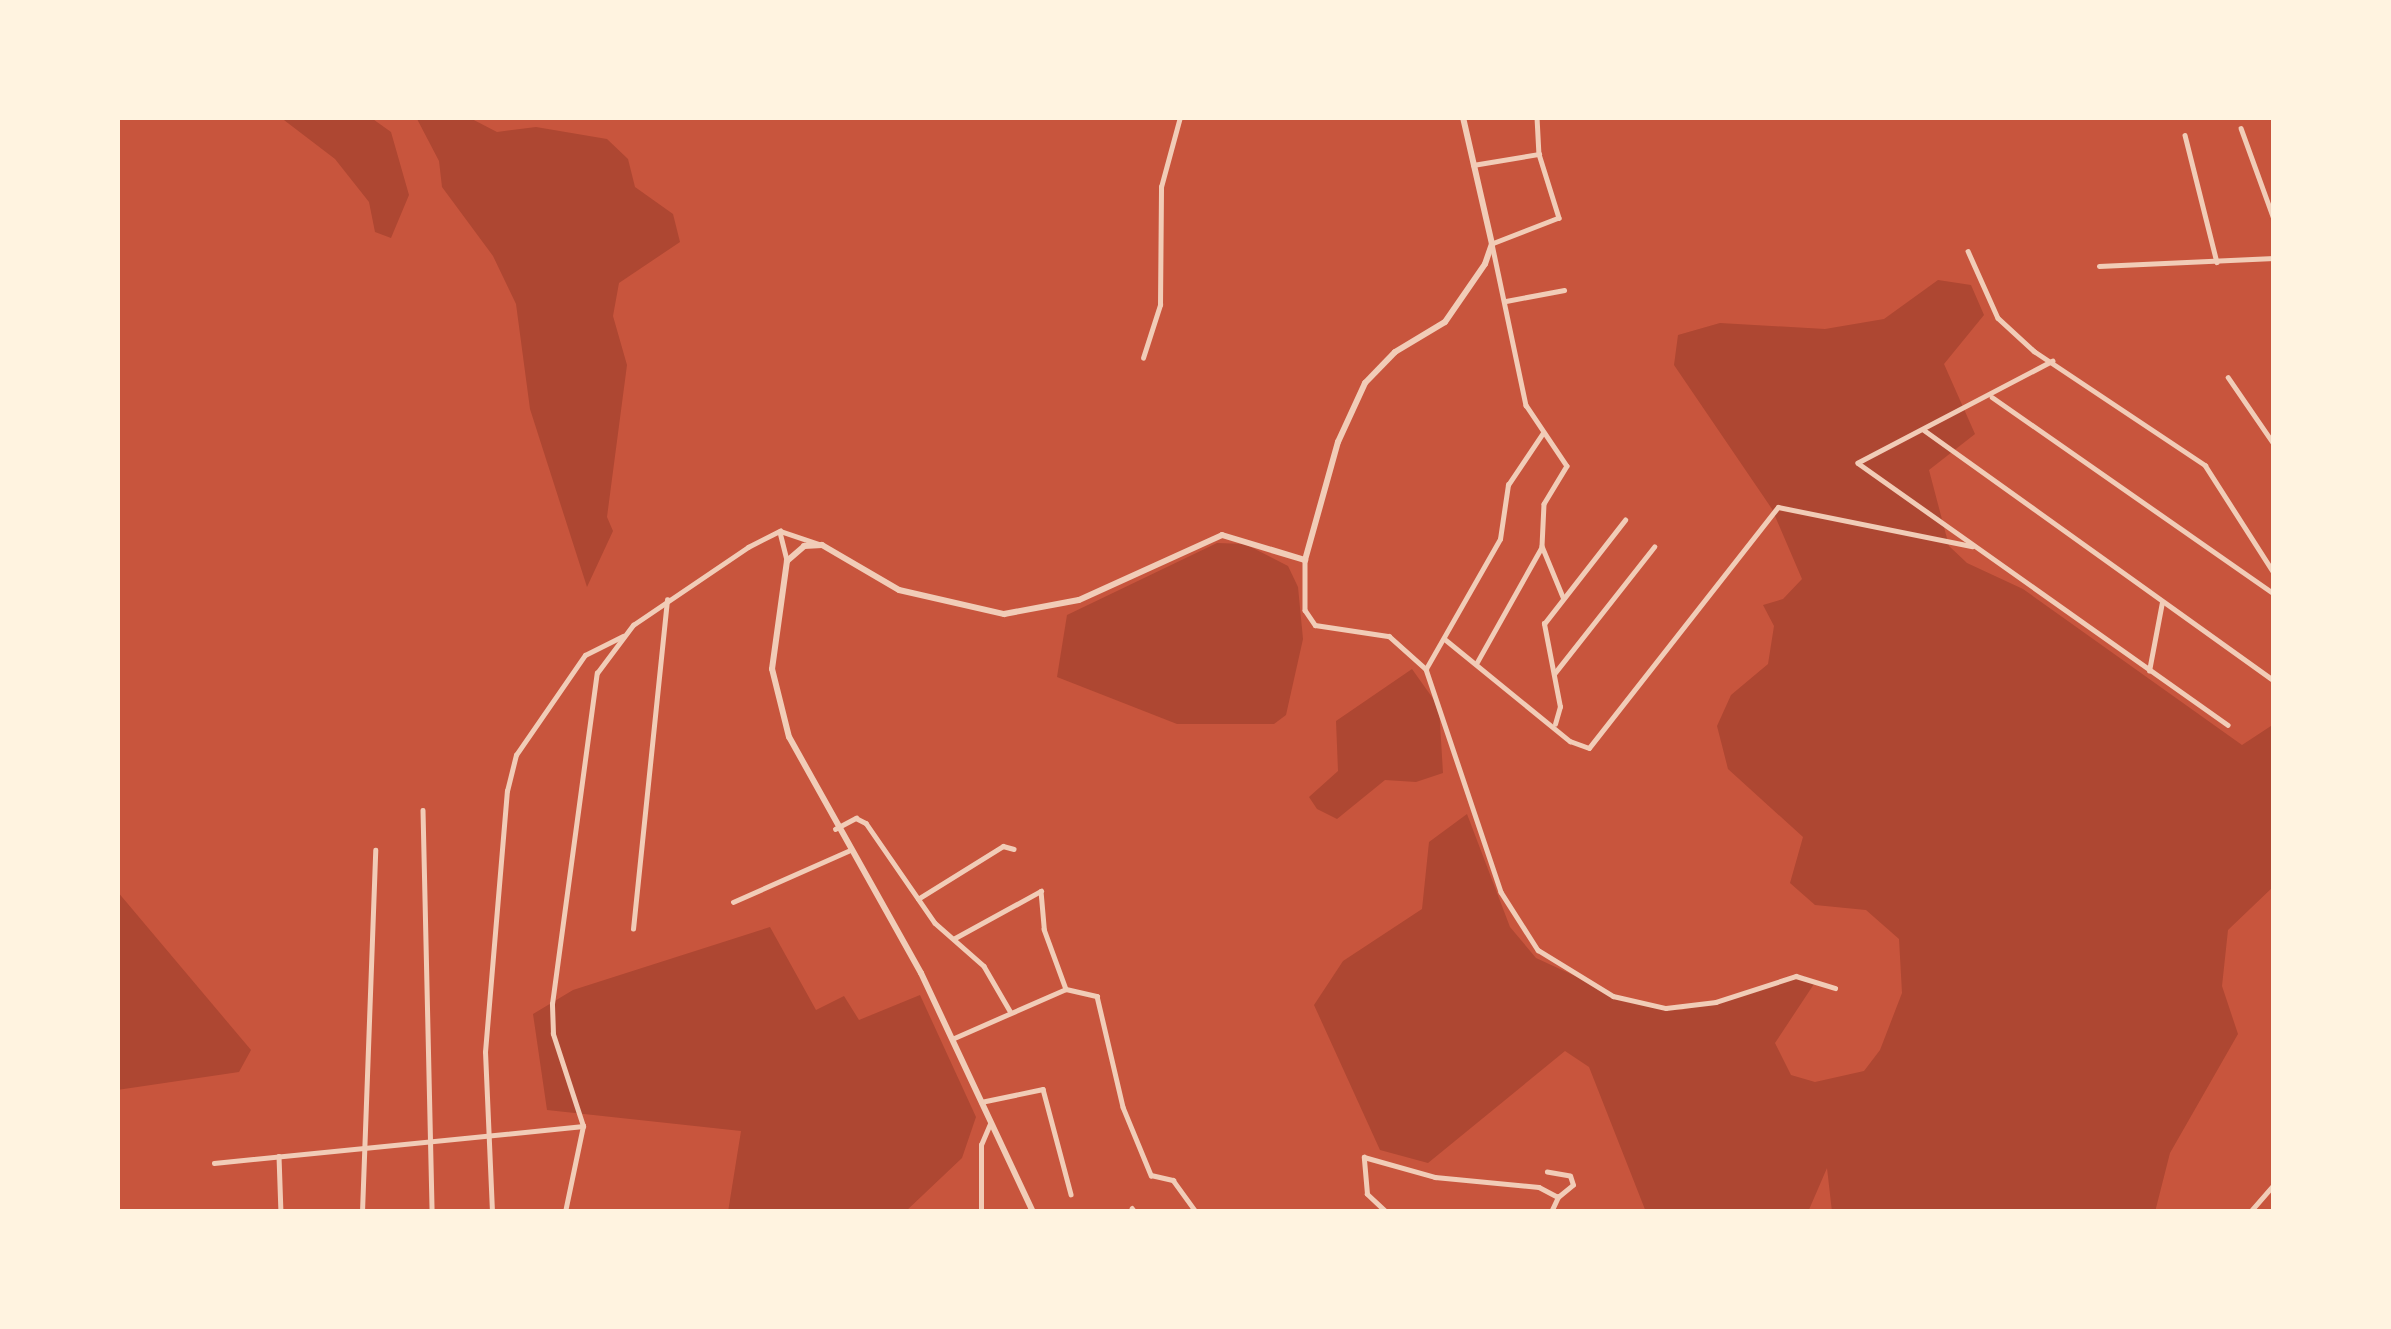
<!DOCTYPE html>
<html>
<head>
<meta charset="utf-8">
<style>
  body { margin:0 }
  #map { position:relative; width:2391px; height:1329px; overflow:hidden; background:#c8553d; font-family:Rubik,sans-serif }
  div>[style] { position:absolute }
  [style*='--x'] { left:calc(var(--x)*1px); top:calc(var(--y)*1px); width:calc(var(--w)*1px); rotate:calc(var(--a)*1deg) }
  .green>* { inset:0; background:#ae4732 }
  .minor>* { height:4.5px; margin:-2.25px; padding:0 2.25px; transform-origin:2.25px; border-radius:2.25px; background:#f1ccb7 }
  .tertiary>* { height:6px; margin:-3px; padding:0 3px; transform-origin:3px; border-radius:3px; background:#f1ccb7 }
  span { translate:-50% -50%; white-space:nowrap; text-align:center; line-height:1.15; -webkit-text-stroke:9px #fff3e0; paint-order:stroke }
  .frame { position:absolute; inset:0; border:120px solid #fff3e0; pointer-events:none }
</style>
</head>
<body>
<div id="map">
  <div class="green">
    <i style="clip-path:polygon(280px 117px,370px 117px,391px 132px,409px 195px,391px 238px,375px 232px,369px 202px,335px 159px)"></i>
    <i style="clip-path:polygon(416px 117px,468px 117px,497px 132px,536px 127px,607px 139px,628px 159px,635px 187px,673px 214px,680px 242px,619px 283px,613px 316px,627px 365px,607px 517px,613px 531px,587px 587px,530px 409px,516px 304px,493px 256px,442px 187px,439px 161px)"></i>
    <i style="clip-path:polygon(1938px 280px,1971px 285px,1984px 315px,1944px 364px,1975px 434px,1929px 470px,1949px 546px,1967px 563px,2023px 589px,2242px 745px,2274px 724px,2274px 886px,2228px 930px,2222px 986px,2238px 1034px,2170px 1153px,2155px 1212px,1832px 1212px,1827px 1168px,1808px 1212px,1646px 1212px,1589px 1067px,1565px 1051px,1428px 1163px,1380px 1150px,1314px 1005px,1343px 961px,1422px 909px,1429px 842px,1467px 814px,1510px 927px,1536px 958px,1634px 1003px,1682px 1010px,1804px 976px,1814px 984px,1775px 1043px,1791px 1075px,1815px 1082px,1864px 1071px,1880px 1050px,1902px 993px,1899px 939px,1866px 910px,1815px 905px,1790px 883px,1803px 837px,1728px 769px,1717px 726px,1731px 695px,1768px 664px,1774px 626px,1763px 605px,1783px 599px,1802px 579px,1772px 509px,1674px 365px,1678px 335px,1720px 323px,1825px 329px,1884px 319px)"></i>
    <i style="clip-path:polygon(1217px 543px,1245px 544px,1288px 566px,1298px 587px,1303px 639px,1286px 715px,1274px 724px,1177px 724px,1057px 677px,1067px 615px)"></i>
    <i style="clip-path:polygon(1412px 669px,1439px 707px,1443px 773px,1416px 782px,1385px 780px,1337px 819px,1317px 809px,1309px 797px,1338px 771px,1336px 721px)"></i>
    <i style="clip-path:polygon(117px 891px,251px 1050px,239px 1072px,117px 1090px)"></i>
    <i style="clip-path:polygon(770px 927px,816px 1010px,844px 996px,859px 1020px,920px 995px,976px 1117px,962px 1158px,905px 1212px,728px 1212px,741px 1131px,547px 1110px,533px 1014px,573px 990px)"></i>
  </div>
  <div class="minor">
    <i style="--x:1537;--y:117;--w:37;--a:87"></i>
    <i style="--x:1539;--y:154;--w:67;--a:72.6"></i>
    <i style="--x:1559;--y:218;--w:72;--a:158.8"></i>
    <i style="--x:1492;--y:244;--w:165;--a:78.1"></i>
    <i style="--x:1526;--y:405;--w:73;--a:56.1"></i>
    <i style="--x:1567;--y:466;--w:44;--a:121.2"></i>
    <i style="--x:1544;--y:504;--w:42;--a:92.7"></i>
    <i style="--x:1542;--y:546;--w:55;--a:67.6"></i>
    <i style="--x:2241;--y:128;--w:97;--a:70.1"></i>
    <i style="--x:2185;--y:135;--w:131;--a:75.9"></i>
    <i style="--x:1473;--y:165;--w:67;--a:-9.5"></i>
    <i style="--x:1968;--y:251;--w:73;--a:65.9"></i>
    <i style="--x:1998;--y:318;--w:49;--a:42.5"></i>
    <i style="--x:2034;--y:351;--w:206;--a:33.7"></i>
    <i style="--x:2205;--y:465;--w:128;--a:57.4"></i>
    <i style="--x:2099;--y:266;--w:175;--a:-2.6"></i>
    <i style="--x:1506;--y:301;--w:59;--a:-10.7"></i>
    <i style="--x:1143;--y:358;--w:56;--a:-72.2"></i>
    <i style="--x:1160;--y:305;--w:118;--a:-89.5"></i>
    <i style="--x:1161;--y:187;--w:73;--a:-74.8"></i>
    <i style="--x:2053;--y:361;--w:220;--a:152.4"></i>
    <i style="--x:1858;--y:463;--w:453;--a:35.3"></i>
    <i style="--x:2228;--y:377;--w:81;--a:55.5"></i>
    <i style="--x:1992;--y:397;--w:344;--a:34.9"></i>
    <i style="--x:1924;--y:430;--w:431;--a:35.6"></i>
    <i style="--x:780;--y:532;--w:30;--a:76"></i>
    <i style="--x:1305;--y:562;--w:48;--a:90"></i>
    <i style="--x:1305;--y:610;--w:18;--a:56"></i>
    <i style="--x:1315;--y:625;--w:75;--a:8.5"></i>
    <i style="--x:1389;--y:636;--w:50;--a:41.7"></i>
    <i style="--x:1426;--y:669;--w:235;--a:71.4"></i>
    <i style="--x:1501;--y:892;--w:69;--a:57.5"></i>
    <i style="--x:1538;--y:950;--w:88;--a:31.5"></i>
    <i style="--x:1613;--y:996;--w:54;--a:12.8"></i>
    <i style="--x:1666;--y:1008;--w:50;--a:-6.8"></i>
    <i style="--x:1716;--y:1002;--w:84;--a:-18"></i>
    <i style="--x:1796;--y:976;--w:41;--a:17.1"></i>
    <i style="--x:1446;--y:640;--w:160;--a:39.2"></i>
    <i style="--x:1570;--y:741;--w:20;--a:20"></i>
    <i style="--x:1589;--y:748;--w:306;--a:-51.9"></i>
    <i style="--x:1778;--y:507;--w:198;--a:11.4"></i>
    <i style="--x:1476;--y:664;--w:133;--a:-60.7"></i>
    <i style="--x:1427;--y:667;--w:147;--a:-60.3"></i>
    <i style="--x:1500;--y:539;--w:55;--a:-81.6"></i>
    <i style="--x:1508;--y:485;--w:63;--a:-56.1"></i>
    <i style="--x:2149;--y:671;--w:70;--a:-79.3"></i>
    <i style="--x:1554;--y:674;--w:162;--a:-51.8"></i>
    <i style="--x:1555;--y:724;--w:18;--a:-74"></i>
    <i style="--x:1560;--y:707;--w:85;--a:-100.9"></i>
    <i style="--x:1544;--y:624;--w:132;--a:-52.1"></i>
    <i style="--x:423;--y:810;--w:402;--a:88.7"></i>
    <i style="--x:835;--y:829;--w:24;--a:-28"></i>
    <i style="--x:856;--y:818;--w:11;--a:27"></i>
    <i style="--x:866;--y:823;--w:121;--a:55.4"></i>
    <i style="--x:935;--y:923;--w:65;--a:41.3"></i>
    <i style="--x:984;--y:966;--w:52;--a:60"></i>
    <i style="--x:918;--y:899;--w:100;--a:-31.9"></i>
    <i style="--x:1003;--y:846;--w:11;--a:15"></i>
    <i style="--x:733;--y:902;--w:126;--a:-23.9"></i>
    <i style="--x:633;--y:929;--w:331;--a:-84.1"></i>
    <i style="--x:955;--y:938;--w:98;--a:-28.7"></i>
    <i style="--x:1041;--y:891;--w:38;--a:85"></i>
    <i style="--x:1044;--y:929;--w:64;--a:69.9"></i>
    <i style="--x:952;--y:1039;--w:124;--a:-23.7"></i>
    <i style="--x:1066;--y:989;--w:32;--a:13"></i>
    <i style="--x:1097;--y:996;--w:114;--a:76.8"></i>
    <i style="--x:1123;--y:1107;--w:74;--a:67.6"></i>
    <i style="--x:1151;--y:1175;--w:23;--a:13"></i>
    <i style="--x:1173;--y:1180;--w:39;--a:54"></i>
    <i style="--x:981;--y:1102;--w:63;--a:-11.8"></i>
    <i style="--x:1043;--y:1089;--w:109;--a:75.1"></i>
    <i style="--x:279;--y:1156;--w:56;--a:88"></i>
    <i style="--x:214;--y:1163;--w:371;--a:-5.7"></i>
    <i style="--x:1132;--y:1208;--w:5;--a:53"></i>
    <i style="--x:362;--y:1212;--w:362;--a:-87.9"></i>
    <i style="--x:492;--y:1212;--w:160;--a:-92.5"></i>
    <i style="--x:485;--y:1052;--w:262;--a:-85.2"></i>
    <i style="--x:507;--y:791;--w:37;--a:-76"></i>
    <i style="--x:516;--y:755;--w:121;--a:-55.4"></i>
    <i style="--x:585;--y:655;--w:42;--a:-26.6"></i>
    <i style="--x:565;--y:1212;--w:88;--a:-78.2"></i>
    <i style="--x:583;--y:1126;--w:97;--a:-108.1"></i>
    <i style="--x:553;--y:1034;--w:30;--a:-92"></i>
    <i style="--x:552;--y:1004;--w:334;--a:-82.3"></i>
    <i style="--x:597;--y:673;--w:60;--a:-53.1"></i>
    <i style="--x:633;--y:625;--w:139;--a:-34.1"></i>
    <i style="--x:748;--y:547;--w:36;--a:-27"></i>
    <i style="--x:780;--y:531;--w:44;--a:18.4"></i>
    <i style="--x:981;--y:1212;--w:67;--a:-90"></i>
    <i style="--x:981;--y:1145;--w:23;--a:-67"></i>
    <i style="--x:1386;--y:1212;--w:26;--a:-137"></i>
    <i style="--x:1367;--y:1194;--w:37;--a:-95"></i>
    <i style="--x:1364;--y:1157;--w:74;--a:15.7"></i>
    <i style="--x:1435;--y:1177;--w:104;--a:5.5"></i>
    <i style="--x:1539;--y:1187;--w:21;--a:28"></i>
    <i style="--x:1558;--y:1197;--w:19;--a:-39"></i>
    <i style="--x:1573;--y:1185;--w:9;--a:-108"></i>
    <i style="--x:1570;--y:1176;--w:23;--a:-170"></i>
    <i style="--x:1551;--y:1212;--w:17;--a:-65"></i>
    <i style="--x:2250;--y:1212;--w:37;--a:-49"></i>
  </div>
  <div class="tertiary">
    <i style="--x:1033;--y:1212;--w:264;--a:-115.1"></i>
    <i style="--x:921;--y:973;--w:270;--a:-119.2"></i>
    <i style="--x:789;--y:737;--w:70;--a:-104"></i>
    <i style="--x:772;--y:669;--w:109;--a:-82.1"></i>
    <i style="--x:787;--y:561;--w:23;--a:-41"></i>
    <i style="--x:804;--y:546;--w:18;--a:-3"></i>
    <i style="--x:822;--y:545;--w:89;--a:30.3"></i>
    <i style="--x:899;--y:590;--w:108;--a:12.9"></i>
    <i style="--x:1004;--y:614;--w:76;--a:-10.6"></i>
    <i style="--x:1079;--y:600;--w:157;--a:-24.4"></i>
    <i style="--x:1222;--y:535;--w:87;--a:16.8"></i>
    <i style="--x:1305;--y:560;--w:123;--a:-74.4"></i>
    <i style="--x:1338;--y:442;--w:65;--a:-65.4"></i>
    <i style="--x:1365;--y:383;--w:43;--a:-45.9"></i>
    <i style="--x:1395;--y:352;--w:58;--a:-31"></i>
    <i style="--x:1445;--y:322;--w:70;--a:-55.4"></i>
    <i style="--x:1485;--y:264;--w:21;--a:-71"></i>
    <i style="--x:1492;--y:244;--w:130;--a:-102.9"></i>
  </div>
  <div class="frame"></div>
</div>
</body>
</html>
